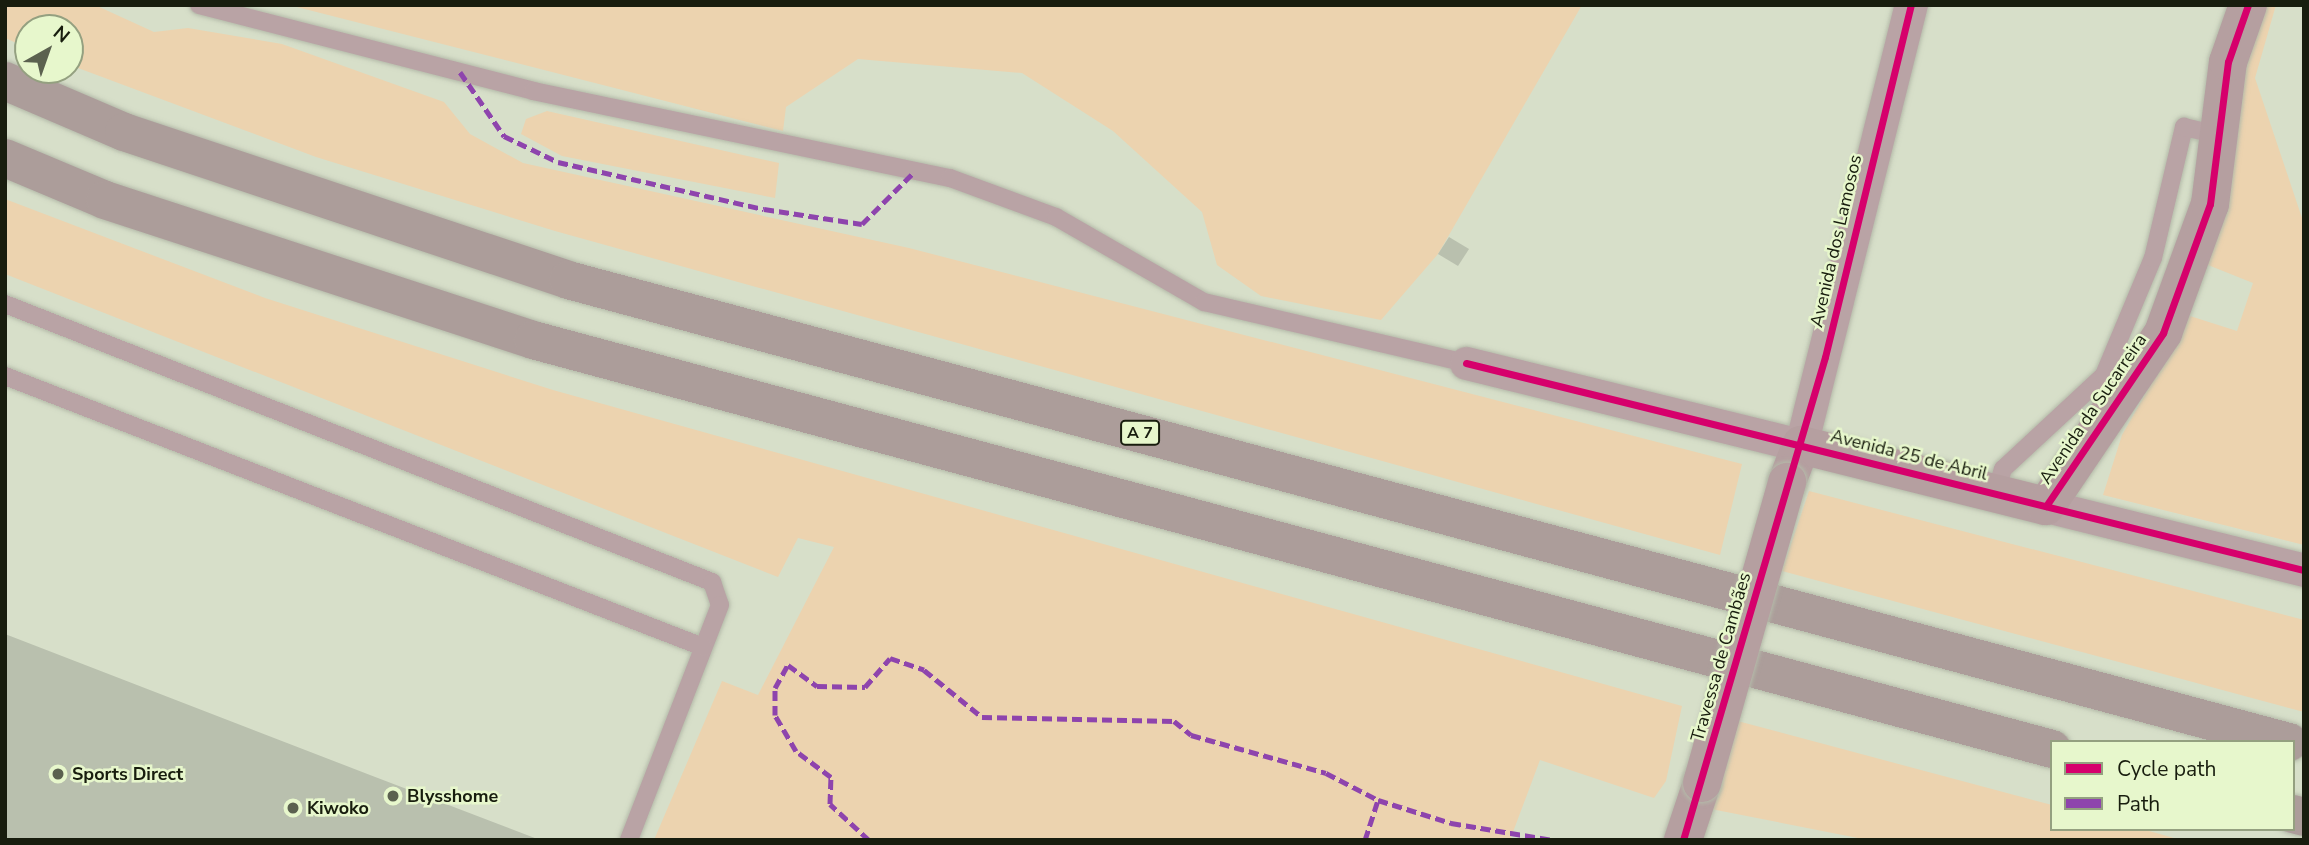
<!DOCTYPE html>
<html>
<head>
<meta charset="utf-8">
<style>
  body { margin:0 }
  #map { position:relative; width:2309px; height:845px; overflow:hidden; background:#d7dfc9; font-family:"Nunito Sans",sans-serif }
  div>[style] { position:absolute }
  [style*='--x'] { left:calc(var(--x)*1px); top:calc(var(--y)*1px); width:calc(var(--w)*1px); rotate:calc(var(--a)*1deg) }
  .green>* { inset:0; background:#ecd3af }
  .building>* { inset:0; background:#b9c0ae }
  .roads { filter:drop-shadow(0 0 2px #b4baa9) drop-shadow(0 0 2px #b4baa9) }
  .lane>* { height:18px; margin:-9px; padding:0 9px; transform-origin:9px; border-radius:9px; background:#b9a3a5 }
  .street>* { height:33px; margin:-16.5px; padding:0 16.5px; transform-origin:16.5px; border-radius:16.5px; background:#b9a3a5 }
  .secondary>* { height:38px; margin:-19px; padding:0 19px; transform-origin:19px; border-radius:19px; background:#b59fa0 }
  .highway>* { height:38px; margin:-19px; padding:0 19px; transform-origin:19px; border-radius:19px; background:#ac9d9a }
  .bridges { filter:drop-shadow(0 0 2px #b4baa9) drop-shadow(0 0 2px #b4baa9) }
  .secondary-bridge>* { height:38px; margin:-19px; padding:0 19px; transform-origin:19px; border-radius:19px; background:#b59fa0 }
  .quiet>* { height:5px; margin-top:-2.5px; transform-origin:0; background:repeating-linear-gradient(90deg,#8e44ad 0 10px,transparent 0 15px) }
  .cycleway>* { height:7px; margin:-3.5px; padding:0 3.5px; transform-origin:3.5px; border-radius:3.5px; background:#d6006c }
  .dots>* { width:19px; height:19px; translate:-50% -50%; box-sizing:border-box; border:4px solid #e7f7cc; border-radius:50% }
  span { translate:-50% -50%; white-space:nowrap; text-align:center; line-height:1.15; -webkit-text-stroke:5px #e7f7cc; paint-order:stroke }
  .shield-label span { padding:2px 5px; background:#e7f7cc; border:2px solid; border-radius:5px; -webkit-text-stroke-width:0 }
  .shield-label { font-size:16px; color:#181d0e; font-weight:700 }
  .street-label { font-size:18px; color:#181d0e }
  .poi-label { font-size:18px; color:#181d0e; font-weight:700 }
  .left { translate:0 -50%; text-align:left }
  .frame { position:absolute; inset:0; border:7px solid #181d0e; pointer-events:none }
  .legend { position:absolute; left:2050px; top:740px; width:245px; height:91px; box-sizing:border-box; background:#e7f7cc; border:2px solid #94a080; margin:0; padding:9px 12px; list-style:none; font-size:21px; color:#181d0e }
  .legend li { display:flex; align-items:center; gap:14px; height:35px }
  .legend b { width:35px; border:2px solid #94a080 }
  .north { position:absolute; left:14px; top:14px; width:70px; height:70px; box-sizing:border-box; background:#e7f7cc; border:2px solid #94a080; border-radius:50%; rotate:40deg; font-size:19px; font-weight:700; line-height:28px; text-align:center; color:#181d0e }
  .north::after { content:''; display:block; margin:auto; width:24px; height:32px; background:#5b614f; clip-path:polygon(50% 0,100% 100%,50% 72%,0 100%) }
</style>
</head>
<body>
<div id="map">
  <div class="green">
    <i style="clip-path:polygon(5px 5px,95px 5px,154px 32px,188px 28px,282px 44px,444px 102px,470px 134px,523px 163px,909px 248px,1742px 464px,1720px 555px,555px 231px,316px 157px,70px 65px,70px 28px,28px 28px,28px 48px,5px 38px)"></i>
    <i style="clip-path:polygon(289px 5px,1582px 5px,1438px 254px,1381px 320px,1261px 296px,1217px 265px,1202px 212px,1113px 131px,1022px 73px,858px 59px,786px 107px,783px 131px)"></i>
    <i style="clip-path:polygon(2264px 5px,2276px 5px,2255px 78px,2304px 224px,2304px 545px,2103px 495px,2122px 435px,2190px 316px,2237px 331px,2253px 283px,2208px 265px,2252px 40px)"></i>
    <i style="clip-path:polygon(547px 111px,779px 163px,775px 198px,562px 156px,521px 134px,526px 119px)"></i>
    <i style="clip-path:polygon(5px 199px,265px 298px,553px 390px,1682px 706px,1666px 781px,1654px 798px,1540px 760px,1510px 840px,654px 840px,722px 681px,758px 695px,834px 547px,798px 538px,778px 577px,5px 274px)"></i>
    <i style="clip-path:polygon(1809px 491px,2304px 620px,2304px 712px,1782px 571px)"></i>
    <i style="clip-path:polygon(1730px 719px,2052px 805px,2052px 829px,2142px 829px,2181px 840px,1868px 840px,1711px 809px)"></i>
  </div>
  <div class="building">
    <i style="clip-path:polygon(1449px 237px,1469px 249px,1458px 266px,1438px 254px)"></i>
    <i style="clip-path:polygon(5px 634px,370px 775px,540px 840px,5px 840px)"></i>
  </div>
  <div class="roads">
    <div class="lane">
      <i style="--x:199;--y:5;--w:345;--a:14.4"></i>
      <i style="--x:533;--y:91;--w:426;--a:11.8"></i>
      <i style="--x:950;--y:178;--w:113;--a:20.2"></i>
      <i style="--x:1056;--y:217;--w:171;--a:29.9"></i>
      <i style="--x:1204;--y:302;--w:269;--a:13.1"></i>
      <i style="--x:5;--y:304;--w:760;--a:21.47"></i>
      <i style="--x:712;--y:582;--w:24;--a:71"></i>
      <i style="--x:720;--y:605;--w:252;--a:111.2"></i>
      <i style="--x:5;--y:376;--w:749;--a:21.22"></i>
      <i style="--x:1996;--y:493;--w:25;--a:-74"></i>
      <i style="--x:2003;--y:469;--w:138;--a:-42.9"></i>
      <i style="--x:2104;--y:375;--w:127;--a:-67.3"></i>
      <i style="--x:2153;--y:258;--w:135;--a:-76.7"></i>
      <i style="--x:2184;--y:127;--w:39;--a:13"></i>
    </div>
    <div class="street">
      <i style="--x:1466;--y:363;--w:345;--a:13.8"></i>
      <i style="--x:1801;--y:445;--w:454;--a:-76"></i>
      <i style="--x:2046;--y:506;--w:266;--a:13.9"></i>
    </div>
    <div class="secondary">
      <i style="--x:1787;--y:482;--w:40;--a:-69"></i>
      <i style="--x:1801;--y:445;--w:252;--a:14"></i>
      <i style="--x:2046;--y:506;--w:209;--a:-55.9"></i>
      <i style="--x:2163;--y:333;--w:137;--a:-70"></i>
      <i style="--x:2210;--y:204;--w:143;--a:-82.8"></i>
      <i style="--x:2228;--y:62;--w:60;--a:-70.7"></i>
      <i style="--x:1683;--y:840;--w:60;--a:-71.6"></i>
    </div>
    <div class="highway">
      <i style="--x:5;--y:81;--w:129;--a:23.2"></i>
      <i style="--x:124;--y:132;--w:468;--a:18.4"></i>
      <i style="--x:568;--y:280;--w:1782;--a:15.03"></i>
      <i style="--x:5;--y:158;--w:108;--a:22.8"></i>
      <i style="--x:105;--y:200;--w:450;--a:18.1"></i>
      <i style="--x:533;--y:340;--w:1573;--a:15.07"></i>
      <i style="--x:2293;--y:814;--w:11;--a:15"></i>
    </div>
  </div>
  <div class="bridges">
    <div class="secondary-bridge">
      <i style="--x:1702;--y:783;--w:313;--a:-74.2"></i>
    </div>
  </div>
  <div class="quiet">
    <i style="--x:460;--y:72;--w:78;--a:55.5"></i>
    <i style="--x:504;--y:136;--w:60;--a:25.7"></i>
    <i style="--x:558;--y:162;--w:211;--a:12.9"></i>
    <i style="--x:764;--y:209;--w:99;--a:8.7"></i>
    <i style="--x:862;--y:224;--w:74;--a:-45"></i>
    <i style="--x:869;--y:840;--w:53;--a:-137.3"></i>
    <i style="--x:830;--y:804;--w:27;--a:-88"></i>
    <i style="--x:831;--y:777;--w:44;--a:-143.4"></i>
    <i style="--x:796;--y:751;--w:42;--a:-120.3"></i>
    <i style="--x:775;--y:715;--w:27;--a:-90"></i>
    <i style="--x:775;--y:688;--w:26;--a:-61"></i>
    <i style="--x:788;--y:665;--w:36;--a:36"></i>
    <i style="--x:817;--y:686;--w:48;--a:1.2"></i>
    <i style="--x:865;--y:687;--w:38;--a:-49"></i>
    <i style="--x:890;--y:658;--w:36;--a:19"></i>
    <i style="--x:924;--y:670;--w:75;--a:39"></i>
    <i style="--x:982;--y:717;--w:192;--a:1.2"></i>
    <i style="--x:1174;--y:721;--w:22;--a:39"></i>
    <i style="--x:1191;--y:735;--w:140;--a:15.7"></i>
    <i style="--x:1326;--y:773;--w:59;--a:27.4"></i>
    <i style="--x:1378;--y:800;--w:77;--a:17.5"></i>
    <i style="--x:1451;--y:823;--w:103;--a:9.5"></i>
    <i style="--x:1365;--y:840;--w:42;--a:-72"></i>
  </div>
  <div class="cycleway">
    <i style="--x:1466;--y:363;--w:863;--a:13.88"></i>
    <i style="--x:2046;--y:506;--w:209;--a:-55.9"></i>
    <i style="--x:2163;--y:333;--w:137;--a:-70"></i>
    <i style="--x:2210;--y:204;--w:143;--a:-82.8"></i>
    <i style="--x:2228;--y:62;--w:60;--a:-70.7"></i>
    <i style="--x:1683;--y:840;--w:503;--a:-73.62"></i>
    <i style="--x:1825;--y:357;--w:362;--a:-76.3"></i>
  </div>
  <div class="dots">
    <i style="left:58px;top:774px;background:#5b614f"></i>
    <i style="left:393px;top:796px;background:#5b614f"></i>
    <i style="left:293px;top:808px;background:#5b614f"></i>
  </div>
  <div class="shield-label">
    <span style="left:1140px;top:433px">A 7</span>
  </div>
  <div class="street-label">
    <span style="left:1836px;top:241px;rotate:-77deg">Avenida dos Lamosos</span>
    <span style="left:2093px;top:409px;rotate:-56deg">Avenida da Sucarreira</span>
    <span style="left:1909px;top:455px;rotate:14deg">Avenida 25 de Abril</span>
    <span style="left:1721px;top:657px;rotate:-74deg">Travessa de Cambães</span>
  </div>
  <div class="poi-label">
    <span class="left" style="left:72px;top:774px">Sports Direct</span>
    <span class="left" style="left:407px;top:796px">Blysshome</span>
    <span class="left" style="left:307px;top:808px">Kiwoko</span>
  </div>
  <div class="frame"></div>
  <ul class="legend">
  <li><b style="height:9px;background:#d6006c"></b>Cycle path</li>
  <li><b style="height:9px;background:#8e44ad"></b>Path</li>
  </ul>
  <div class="north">N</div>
</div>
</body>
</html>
